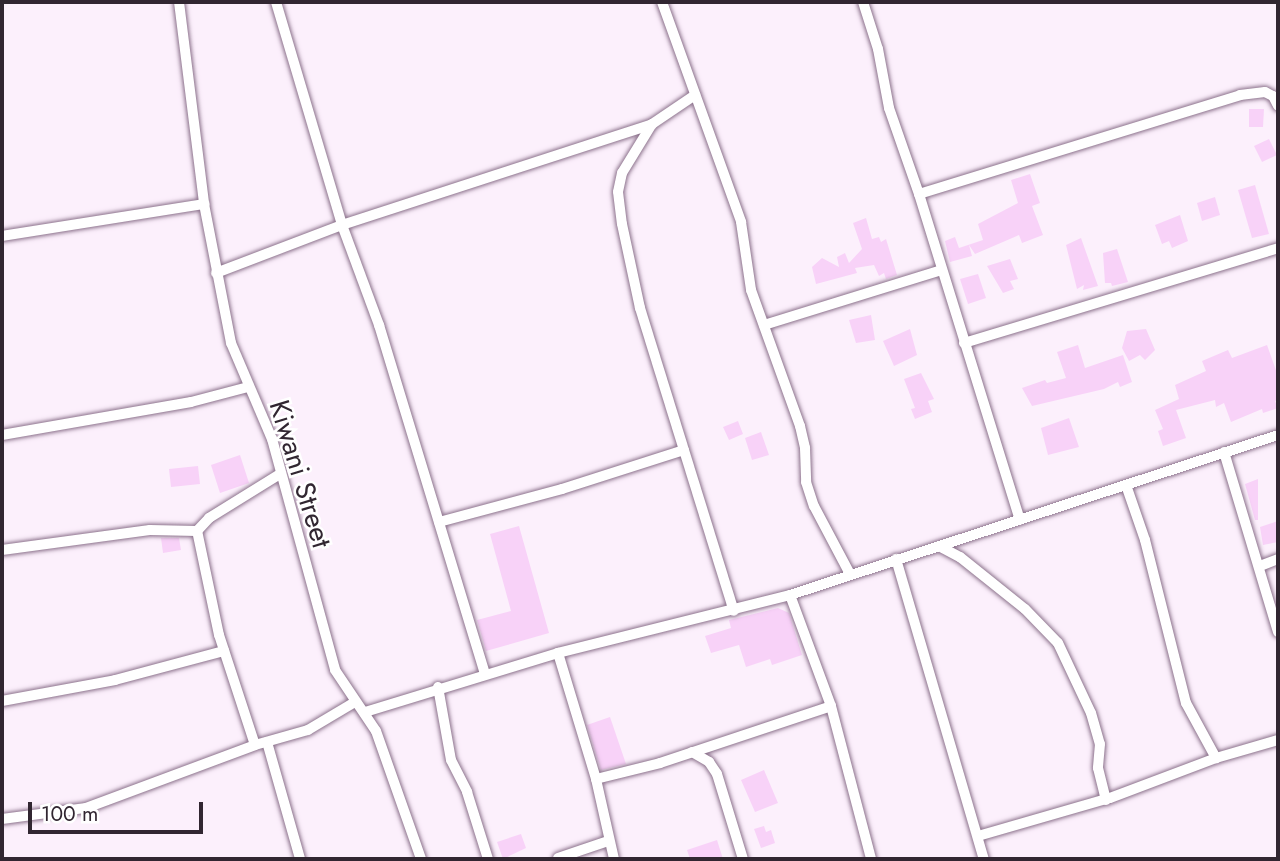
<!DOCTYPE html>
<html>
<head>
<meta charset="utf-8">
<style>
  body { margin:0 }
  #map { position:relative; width:1280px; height:861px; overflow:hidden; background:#fcf0fc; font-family:Jost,sans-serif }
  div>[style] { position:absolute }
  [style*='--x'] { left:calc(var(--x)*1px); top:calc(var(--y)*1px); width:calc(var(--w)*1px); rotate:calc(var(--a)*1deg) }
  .building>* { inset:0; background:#f8d2f8 }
  .roads { filter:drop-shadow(0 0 2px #8c728c) drop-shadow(0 0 2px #8c728c) }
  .street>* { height:10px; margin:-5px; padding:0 5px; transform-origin:5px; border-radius:5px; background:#fff }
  span { translate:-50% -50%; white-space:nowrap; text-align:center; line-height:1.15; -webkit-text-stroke:5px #fff; paint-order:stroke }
  .street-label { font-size:28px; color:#312631 }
  .frame { position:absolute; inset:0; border:4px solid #312631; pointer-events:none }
  .scale { position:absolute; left:28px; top:802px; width:175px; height:32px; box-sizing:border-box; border:4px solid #312631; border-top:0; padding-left:9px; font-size:21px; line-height:24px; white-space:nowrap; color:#312631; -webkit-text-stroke:5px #fff; paint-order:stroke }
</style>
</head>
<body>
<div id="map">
  <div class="building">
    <i style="clip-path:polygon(1249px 109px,1264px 109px,1263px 127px,1249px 127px)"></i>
    <i style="clip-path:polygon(1269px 139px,1277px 155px,1262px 162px,1254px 146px)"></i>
    <i style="clip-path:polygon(1030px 174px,1040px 203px,1032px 206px,1043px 235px,1022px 243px,1019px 235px,975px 254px,969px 245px,972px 256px,950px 262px,945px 241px,955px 237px,959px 248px,983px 240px,978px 224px,1018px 203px,1011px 180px)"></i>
    <i style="clip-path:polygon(1255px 185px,1269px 234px,1252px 238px,1238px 190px)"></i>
    <i style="clip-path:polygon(1215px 197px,1220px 215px,1202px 221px,1197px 203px)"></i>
    <i style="clip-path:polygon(1180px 215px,1188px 241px,1172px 248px,1169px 241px,1162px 244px,1155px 225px)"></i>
    <i style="clip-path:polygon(866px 218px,872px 239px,879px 237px,881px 242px,886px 239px,897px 275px,886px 279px,884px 273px,879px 276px,874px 265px,855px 268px,857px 273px,816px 284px,812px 267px,822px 258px,839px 267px,837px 257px,845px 253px,849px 263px,862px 249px,853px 223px)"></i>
    <i style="clip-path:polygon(1081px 238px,1098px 286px,1083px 290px,1084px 285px,1077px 289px,1066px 245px)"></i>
    <i style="clip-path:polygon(1117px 249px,1128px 282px,1112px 286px,1111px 283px,1105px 283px,1103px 253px)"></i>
    <i style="clip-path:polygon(1010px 259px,1018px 279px,1010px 281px,1014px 289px,1003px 293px,987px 266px)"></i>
    <i style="clip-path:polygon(978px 274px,986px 298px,968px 304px,960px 279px)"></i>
    <i style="clip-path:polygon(871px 315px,875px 340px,856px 343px,849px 320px)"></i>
    <i style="clip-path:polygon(910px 329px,917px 355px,894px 366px,883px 341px)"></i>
    <i style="clip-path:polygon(1146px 329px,1155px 350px,1145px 360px,1140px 355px,1129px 361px,1122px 348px,1127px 331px)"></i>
    <i style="clip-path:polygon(1078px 345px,1085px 368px,1123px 355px,1132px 382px,1120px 387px,1118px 382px,1104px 389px,1032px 406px,1022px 388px,1045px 380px,1047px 383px,1066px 378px,1057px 352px)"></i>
    <i style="clip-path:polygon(1267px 345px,1278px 376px,1278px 400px,1275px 401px,1278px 408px,1263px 413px,1262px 409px,1231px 422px,1224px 403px,1216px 407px,1215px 400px,1176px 410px,1186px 438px,1163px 446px,1158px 431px,1163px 429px,1155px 410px,1179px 399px,1175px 385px,1206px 371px,1202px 361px,1228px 350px,1232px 358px)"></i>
    <i style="clip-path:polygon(921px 373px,934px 399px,928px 401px,932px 412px,915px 419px,911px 409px,915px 408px,904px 379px)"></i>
    <i style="clip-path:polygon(1069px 418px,1079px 447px,1048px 455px,1041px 428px)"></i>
    <i style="clip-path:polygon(738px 421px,743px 434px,729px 440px,723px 427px)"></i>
    <i style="clip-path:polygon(761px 432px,769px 455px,752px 460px,745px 438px)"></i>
    <i style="clip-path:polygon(240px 455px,249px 483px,220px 493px,211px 465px)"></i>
    <i style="clip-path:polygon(198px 466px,200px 484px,171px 487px,169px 469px)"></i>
    <i style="clip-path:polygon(1258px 479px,1258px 520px,1255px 520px,1245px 484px)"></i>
    <i style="clip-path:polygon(1278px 521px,1278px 542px,1263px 545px,1260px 527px)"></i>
    <i style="clip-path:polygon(519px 526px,549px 633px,486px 651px,477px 620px,511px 611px,490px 534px)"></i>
    <i style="clip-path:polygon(161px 538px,179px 538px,181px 550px,163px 553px)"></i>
    <i style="clip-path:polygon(778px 608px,789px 613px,802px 655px,772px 665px,770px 659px,746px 667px,739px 645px,711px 653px,705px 636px,731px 628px,729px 620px)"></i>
    <i style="clip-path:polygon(610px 717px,626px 764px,601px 770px,587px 725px)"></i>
    <i style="clip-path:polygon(764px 770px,778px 803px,755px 812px,741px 780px)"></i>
    <i style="clip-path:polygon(764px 826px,766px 832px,771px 830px,775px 843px,761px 848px,754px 829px)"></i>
    <i style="clip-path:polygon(521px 834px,526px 848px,503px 859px,497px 842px)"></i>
    <i style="clip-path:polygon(717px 840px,723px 859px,690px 859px,687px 850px)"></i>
  </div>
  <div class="roads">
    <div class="street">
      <i style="--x:179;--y:2;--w:204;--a:82.9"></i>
      <i style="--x:204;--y:204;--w:142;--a:79"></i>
      <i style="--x:231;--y:343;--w:104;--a:66.9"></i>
      <i style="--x:272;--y:439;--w:239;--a:74.7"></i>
      <i style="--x:335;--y:670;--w:73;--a:56.1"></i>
      <i style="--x:376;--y:731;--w:136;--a:70.6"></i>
      <i style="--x:276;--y:2;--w:233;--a:73.5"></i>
      <i style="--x:342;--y:225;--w:107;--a:69.7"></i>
      <i style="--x:379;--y:325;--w:365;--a:73.1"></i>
      <i style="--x:662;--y:2;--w:234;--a:70.2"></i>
      <i style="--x:741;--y:222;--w:69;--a:81.6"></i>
      <i style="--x:751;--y:290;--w:145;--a:70.2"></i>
      <i style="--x:800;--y:426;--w:23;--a:77"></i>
      <i style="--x:805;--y:448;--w:34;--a:88"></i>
      <i style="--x:806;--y:482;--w:25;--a:72"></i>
      <i style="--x:814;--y:506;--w:77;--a:62.1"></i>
      <i style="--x:863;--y:2;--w:49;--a:72.3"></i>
      <i style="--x:878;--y:49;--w:60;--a:79.4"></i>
      <i style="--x:889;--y:108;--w:91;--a:70.8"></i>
      <i style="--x:919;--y:194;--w:341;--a:72.8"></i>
      <i style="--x:652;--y:124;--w:57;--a:121.5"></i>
      <i style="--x:622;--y:173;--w:19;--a:102"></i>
      <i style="--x:618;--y:192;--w:32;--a:83"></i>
      <i style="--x:622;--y:224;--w:86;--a:77.9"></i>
      <i style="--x:640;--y:308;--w:317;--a:72.8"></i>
      <i style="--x:919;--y:194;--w:336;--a:-17.1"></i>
      <i style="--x:1240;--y:95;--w:25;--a:-7"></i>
      <i style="--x:1265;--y:92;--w:9;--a:27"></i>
      <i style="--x:1273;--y:96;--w:11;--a:63"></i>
      <i style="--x:2;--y:236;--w:205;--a:-9"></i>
      <i style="--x:216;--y:273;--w:135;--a:-20.9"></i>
      <i style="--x:342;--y:225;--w:326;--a:-18"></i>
      <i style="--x:652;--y:124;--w:52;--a:-34"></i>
      <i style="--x:764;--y:325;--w:186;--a:-17.2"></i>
      <i style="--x:964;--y:343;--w:328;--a:-16.8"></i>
      <i style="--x:2;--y:435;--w:192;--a:-9.9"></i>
      <i style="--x:191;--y:402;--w:59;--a:-14.7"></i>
      <i style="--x:1224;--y:452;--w:188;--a:73.3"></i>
      <i style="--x:1126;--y:485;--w:58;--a:70.9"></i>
      <i style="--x:1145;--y:540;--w:168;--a:75.9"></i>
      <i style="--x:1186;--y:703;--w:63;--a:61.4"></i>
      <i style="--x:439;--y:522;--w:127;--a:-15"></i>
      <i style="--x:562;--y:489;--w:128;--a:-17.7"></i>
      <i style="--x:939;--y:546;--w:24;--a:28"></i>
      <i style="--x:960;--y:557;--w:83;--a:38.7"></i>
      <i style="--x:1025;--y:609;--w:47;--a:45.9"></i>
      <i style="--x:1058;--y:643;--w:77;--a:64.8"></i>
      <i style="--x:1091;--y:713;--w:32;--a:74"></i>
      <i style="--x:1100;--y:744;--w:24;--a:95"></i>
      <i style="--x:1098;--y:768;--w:33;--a:76"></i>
      <i style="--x:2;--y:550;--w:149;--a:-7.7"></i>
      <i style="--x:150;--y:530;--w:47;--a:1.2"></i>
      <i style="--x:896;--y:559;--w:313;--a:73.7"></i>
      <i style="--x:1260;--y:566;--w:19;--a:-21"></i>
      <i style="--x:790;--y:595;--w:118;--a:69.7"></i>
      <i style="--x:831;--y:706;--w:158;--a:75.3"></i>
      <i style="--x:558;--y:653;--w:132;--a:73.2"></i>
      <i style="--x:596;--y:779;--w:82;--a:77.3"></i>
      <i style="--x:438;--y:687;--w:74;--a:79.9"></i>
      <i style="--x:451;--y:760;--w:36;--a:63"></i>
      <i style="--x:467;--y:792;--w:70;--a:72.6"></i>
      <i style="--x:2;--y:701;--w:115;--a:-10.5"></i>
      <i style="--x:115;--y:680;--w:113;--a:-14.9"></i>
      <i style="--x:365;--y:712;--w:202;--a:-17"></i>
      <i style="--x:558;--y:653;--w:239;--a:-14"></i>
      <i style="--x:790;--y:595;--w:514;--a:-18.15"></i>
      <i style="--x:267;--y:742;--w:122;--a:74.2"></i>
      <i style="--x:255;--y:745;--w:116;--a:-108.1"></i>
      <i style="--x:219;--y:635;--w:106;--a:-101.9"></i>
      <i style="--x:197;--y:531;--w:18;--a:-47"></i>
      <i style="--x:209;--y:518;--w:84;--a:-31.8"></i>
      <i style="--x:692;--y:752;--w:20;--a:30"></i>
      <i style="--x:709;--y:762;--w:14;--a:56"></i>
      <i style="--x:717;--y:774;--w:89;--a:73"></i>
      <i style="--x:596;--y:779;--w:66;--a:-14"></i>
      <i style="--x:660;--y:763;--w:180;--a:-18.4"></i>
      <i style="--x:2;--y:819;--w:85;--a:-7.5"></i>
      <i style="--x:86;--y:808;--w:180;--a:-20.4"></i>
      <i style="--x:255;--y:745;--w:55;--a:-15.8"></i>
      <i style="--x:308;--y:730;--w:55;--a:-30.8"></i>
      <i style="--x:978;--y:836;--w:137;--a:-16.1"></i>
      <i style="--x:1110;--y:798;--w:113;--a:-20.7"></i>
      <i style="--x:1216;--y:758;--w:65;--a:-16.2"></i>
      <i style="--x:558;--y:858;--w:53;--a:-18.8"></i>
    </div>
  </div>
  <div class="street-label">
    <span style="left:300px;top:474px;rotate:73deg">Kiwani Street</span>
  </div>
  <div class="frame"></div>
  <div class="scale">100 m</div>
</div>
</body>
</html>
